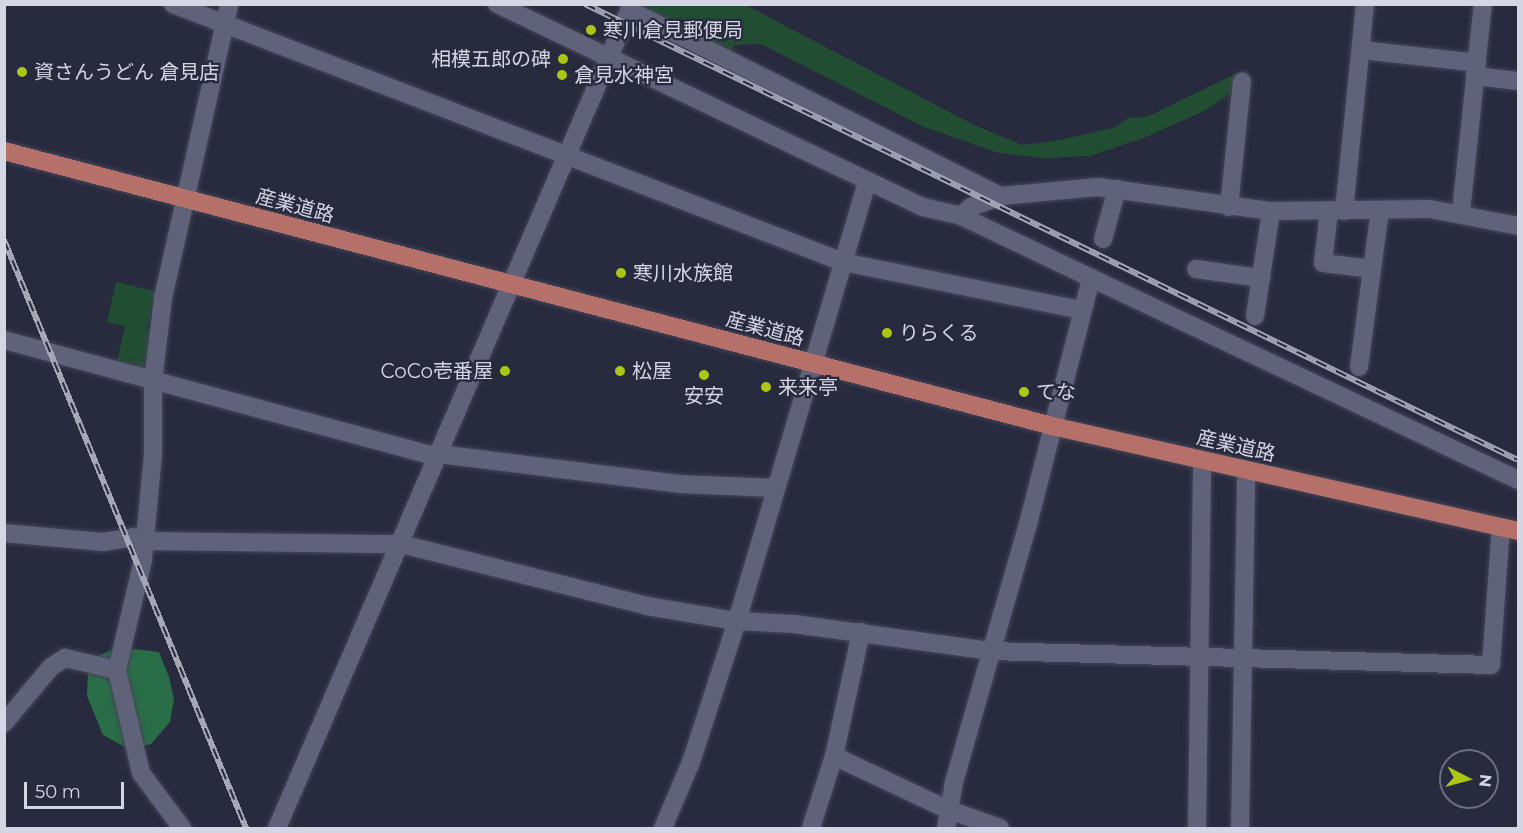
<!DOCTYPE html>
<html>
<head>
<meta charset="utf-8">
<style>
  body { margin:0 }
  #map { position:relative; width:1523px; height:833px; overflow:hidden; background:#282a3e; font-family:Montserrat,"Noto Sans JP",sans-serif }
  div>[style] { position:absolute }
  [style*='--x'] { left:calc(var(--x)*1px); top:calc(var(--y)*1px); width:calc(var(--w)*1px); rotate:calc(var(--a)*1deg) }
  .green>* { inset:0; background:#214d33 }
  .forest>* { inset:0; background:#296e48 }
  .roads { filter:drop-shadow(0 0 2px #444557) drop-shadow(0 0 2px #444557) }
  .minor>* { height:18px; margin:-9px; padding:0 9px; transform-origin:9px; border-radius:9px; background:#5f6279 }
  .major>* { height:18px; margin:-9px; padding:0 9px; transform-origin:9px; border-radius:9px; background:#b47069 }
  .rail>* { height:6px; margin-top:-3px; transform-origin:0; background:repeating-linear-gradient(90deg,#282a3e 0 11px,#a5a7b7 0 22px); box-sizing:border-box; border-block:2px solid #a5a7b7 }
  .dots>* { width:16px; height:16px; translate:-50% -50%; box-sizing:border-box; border:3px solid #282a3e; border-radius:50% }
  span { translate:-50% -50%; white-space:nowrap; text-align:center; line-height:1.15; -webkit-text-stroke:4.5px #282a3e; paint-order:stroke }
  .poi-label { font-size:20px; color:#d4d6e4 }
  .left { translate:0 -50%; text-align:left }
  .right { translate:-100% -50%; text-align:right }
  .street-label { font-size:20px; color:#d4d6e4 }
  .frame { position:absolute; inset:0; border:6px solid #d4d6e4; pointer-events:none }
  .north { position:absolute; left:1439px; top:749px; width:60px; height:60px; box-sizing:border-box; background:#282a3e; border:2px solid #6d6f80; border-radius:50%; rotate:96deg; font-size:16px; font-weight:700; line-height:24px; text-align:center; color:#d4d6e4 }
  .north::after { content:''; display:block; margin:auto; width:21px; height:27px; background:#abc614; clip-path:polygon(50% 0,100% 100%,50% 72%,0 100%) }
  .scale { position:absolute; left:24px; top:782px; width:100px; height:27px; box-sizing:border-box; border:3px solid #d4d6e4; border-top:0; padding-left:8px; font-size:18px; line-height:21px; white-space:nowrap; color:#d4d6e4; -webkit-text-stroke:4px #282a3e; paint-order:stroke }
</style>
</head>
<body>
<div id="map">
  <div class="green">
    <i style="clip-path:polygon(644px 4px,746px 5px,974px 125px,1023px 145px,1061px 140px,1116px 127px,1128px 118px,1147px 117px,1241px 71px,1248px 73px,1251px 79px,1208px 109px,1146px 137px,1090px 156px,1044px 158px,999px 153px,924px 127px,761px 44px,734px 45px,730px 55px,642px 8px)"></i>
    <i style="clip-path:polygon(116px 282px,155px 291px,147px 329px,153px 331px,144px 368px,117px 362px,125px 326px,107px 322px)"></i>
  </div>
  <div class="forest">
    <i style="clip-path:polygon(118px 647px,159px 652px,169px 677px,174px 699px,170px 722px,151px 744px,129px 749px,103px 735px,87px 696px,88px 672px,98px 656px)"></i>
  </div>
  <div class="roads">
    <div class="minor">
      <i style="--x:173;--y:4;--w:718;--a:21.06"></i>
      <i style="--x:843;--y:262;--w:244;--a:11.4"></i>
      <i style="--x:497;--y:4;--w:472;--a:25.5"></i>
      <i style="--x:923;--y:207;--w:39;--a:13"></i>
      <i style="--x:961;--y:216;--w:144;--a:25.5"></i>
      <i style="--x:629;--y:10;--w:416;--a:26.6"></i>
      <i style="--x:1362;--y:50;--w:116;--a:6.4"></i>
      <i style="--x:1475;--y:76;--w:43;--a:6.6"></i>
      <i style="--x:1229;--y:207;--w:126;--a:-84.1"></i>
      <i style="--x:1329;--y:211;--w:52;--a:96.6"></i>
      <i style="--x:1323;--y:263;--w:49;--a:7"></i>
      <i style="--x:1344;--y:211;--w:208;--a:-84.2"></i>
      <i style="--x:1461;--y:212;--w:209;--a:-84"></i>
      <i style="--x:961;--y:216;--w:13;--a:-42"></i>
      <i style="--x:971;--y:207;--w:32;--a:-20"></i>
      <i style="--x:1001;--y:196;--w:97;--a:-5.3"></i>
      <i style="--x:1098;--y:187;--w:175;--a:7.9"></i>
      <i style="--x:1271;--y:211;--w:159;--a:-0.7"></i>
      <i style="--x:1430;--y:209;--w:90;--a:10.9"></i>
      <i style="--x:1103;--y:239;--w:52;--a:-74.4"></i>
      <i style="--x:1196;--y:269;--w:66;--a:7.9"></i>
      <i style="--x:1255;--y:316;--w:106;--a:-81.3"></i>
      <i style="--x:4;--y:340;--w:449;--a:15.1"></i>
      <i style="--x:1359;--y:367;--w:158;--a:-82.4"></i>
      <i style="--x:439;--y:454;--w:242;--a:7.1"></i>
      <i style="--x:679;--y:484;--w:97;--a:2.4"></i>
      <i style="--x:4;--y:533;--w:99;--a:5.2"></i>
      <i style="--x:103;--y:542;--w:30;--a:-9"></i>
      <i style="--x:133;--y:537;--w:12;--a:20"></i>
      <i style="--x:144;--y:541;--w:257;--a:0.7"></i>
      <i style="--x:401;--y:544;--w:254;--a:14.1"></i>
      <i style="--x:647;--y:606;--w:91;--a:9.5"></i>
      <i style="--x:737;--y:621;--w:57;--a:3"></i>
      <i style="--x:794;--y:624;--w:198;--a:7.8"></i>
      <i style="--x:990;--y:651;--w:501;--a:1.6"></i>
      <i style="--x:1491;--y:665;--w:138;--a:-85.9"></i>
      <i style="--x:117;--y:670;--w:113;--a:-76.7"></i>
      <i style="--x:143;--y:560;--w:106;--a:-84.6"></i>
      <i style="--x:153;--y:454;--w:72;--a:-90"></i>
      <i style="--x:153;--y:382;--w:85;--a:-83.2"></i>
      <i style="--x:163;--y:298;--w:301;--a:-77.3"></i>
      <i style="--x:4;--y:723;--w:73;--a:-50"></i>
      <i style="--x:51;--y:667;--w:17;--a:-33"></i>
      <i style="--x:65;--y:658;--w:53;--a:13"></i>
      <i style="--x:117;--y:670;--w:106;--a:76.9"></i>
      <i style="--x:141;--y:773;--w:69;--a:53.3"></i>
      <i style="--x:834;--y:756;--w:127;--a:25.2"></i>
      <i style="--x:949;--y:810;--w:54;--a:19.4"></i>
      <i style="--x:277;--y:828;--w:897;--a:-66.69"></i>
      <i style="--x:663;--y:828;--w:72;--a:-67"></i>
      <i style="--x:691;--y:762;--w:148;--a:-71.9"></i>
      <i style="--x:737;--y:621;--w:459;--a:-73.5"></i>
      <i style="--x:811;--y:828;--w:76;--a:-72.3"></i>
      <i style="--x:834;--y:756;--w:127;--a:-77.7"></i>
      <i style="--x:946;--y:828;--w:47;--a:-80.1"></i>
      <i style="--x:954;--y:782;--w:264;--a:-74"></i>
      <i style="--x:1027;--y:528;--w:258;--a:-75.6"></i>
      <i style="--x:1091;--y:278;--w:472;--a:25.3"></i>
      <i style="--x:1197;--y:828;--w:367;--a:-89.2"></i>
      <i style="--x:1240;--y:828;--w:356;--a:-89"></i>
    </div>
    <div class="major">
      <i style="--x:4;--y:151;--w:1083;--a:14.7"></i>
      <i style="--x:1052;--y:426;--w:478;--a:12.7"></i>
    </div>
  </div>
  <div class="rail">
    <i style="--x:585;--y:4;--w:1038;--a:26.05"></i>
    <i style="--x:4;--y:240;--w:636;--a:67.63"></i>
  </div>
  <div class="dots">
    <i style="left:591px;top:30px;background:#abc614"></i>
    <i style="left:563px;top:59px;background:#abc614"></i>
    <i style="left:22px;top:72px;background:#abc614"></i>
    <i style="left:562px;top:75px;background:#abc614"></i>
    <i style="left:621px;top:273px;background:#abc614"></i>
    <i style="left:887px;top:333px;background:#abc614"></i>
    <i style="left:505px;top:371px;background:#abc614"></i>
    <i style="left:620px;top:371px;background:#abc614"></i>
    <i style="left:704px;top:375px;background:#abc614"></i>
    <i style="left:766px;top:387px;background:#abc614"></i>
    <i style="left:1024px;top:392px;background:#abc614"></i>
  </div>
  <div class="poi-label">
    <span class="left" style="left:603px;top:30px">寒川倉見郵便局</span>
    <span class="right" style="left:551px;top:59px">相模五郎の碑</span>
    <span class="left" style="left:34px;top:72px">資さんうどん 倉見店</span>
    <span class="left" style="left:574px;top:75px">倉見水神宮</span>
    <span class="left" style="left:633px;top:273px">寒川水族館</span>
    <span class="left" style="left:899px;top:333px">りらくる</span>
    <span class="right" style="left:493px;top:371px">CoCo壱番屋</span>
    <span class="left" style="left:632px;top:371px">松屋</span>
    <span class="left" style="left:778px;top:387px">来来亭</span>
    <span class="left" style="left:1036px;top:392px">てな</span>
    <span style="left:704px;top:396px">安安</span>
  </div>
  <div class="street-label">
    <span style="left:295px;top:206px;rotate:15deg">産業道路</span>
    <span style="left:765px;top:329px;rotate:15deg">産業道路</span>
    <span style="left:1236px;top:446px;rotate:13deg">産業道路</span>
  </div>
  <div class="frame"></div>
  <div class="north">N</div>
  <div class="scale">50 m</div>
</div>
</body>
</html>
